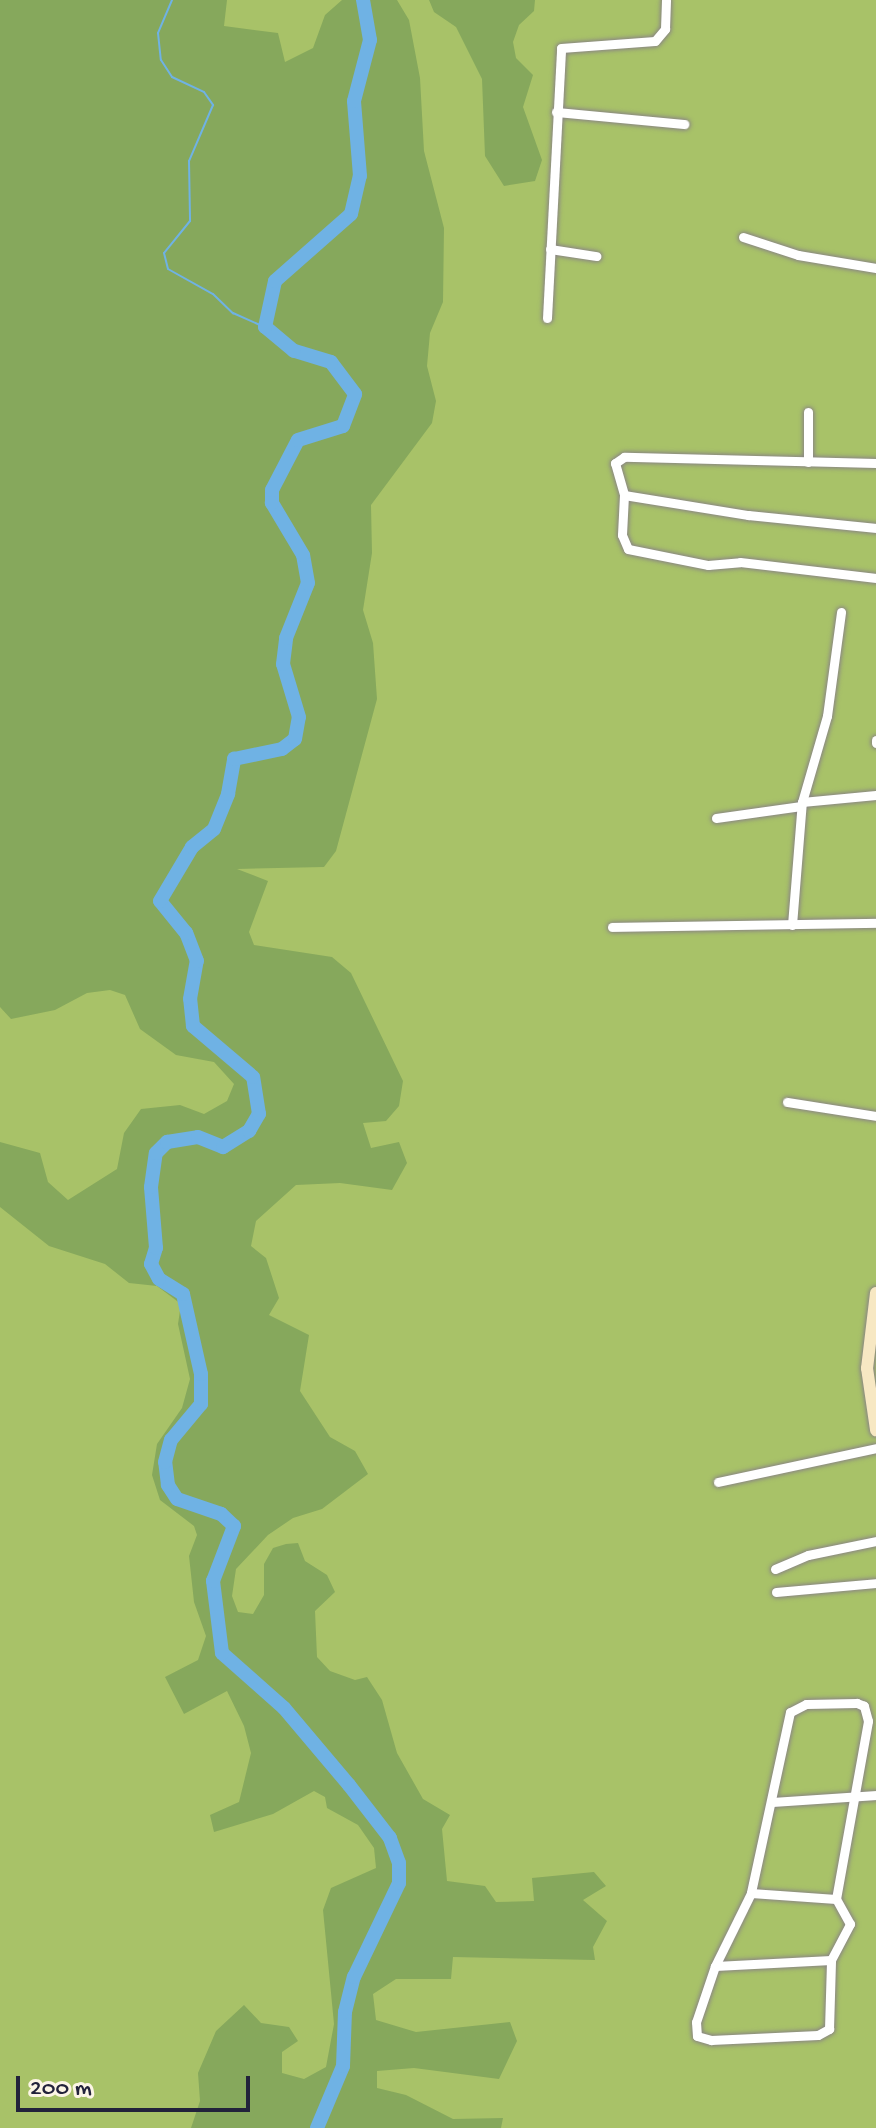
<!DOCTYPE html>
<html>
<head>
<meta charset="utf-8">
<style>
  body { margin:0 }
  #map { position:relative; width:876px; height:2128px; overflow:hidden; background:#f2e9cd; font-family:"Gochi Hand",sans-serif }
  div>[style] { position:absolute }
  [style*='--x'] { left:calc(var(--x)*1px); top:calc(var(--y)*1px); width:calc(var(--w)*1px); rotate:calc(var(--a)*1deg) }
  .green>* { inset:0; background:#a8c268 }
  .forest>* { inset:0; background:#86a85c }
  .stream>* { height:2px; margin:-1px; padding:0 1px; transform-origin:1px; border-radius:1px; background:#6fb2e4 }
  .river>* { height:14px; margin:-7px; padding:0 7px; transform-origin:7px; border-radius:7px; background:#6fb2e4 }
  .roads { filter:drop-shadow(0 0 2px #8a8684) drop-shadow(0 0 2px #8a8684) }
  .minor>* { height:9px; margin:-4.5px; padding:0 4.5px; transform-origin:4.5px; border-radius:4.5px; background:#fff }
  .secondary>* { height:12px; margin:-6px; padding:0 6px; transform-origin:6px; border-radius:6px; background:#f7e8c3 }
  span { translate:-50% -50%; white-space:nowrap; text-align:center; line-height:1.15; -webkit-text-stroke:7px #fcf5e5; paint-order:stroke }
  .scale { position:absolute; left:16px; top:2076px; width:234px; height:36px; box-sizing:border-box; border:4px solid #22223b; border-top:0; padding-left:10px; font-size:24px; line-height:28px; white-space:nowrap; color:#22223b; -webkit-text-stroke:6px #fcf5e5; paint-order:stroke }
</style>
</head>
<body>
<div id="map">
  <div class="green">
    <i style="clip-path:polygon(0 0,876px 0,876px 2128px,0 2128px)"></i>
  </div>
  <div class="forest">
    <i style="clip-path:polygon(0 0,227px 0,224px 26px,278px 33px,285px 62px,313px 48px,325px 15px,342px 0,397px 0,409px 20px,420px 78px,424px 151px,444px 228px,443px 302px,430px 333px,427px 366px,436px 401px,432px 423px,371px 505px,372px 553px,363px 610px,373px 643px,377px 699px,336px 851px,324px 867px,237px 869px,268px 881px,249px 932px,254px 945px,332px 957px,351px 973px,403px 1081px,399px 1106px,386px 1121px,363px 1123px,371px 1148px,399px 1142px,407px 1163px,392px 1190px,340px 1183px,296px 1185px,256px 1221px,251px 1246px,266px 1258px,279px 1298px,269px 1315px,309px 1335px,300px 1391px,330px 1437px,355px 1451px,368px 1474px,322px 1509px,293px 1518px,268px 1535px,236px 1569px,232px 1596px,238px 1612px,253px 1614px,264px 1595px,264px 1564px,273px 1548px,286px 1544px,298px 1543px,305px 1561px,327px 1575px,335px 1592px,315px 1611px,317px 1657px,330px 1671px,355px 1680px,367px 1677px,382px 1700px,397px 1753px,423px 1799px,450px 1815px,442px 1829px,447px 1881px,485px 1886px,496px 1902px,534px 1901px,532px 1878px,594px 1872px,606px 1886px,583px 1900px,607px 1921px,593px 1947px,595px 1960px,453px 1957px,451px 1979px,396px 1979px,373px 1994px,376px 2020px,416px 2032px,510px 2022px,517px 2041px,499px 2079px,414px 2068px,377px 2071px,377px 2088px,406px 2095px,453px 2119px,503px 2118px,501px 2128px,191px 2128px,200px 2101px,198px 2073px,216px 2031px,244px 2005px,261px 2023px,289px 2027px,298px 2041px,282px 2052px,282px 2073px,304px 2079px,326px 2067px,334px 2024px,323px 1910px,331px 1888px,376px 1868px,374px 1848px,358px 1825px,327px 1808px,325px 1797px,314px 1791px,273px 1814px,214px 1832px,210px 1815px,239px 1802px,251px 1753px,244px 1726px,227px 1691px,184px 1714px,165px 1677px,198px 1660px,206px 1636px,194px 1602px,189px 1556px,197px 1535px,194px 1526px,160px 1500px,152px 1475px,157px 1444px,182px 1408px,190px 1379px,178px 1324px,181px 1304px,157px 1286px,129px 1283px,105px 1264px,49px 1246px,0 1207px,0 1142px,40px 1153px,48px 1182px,68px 1200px,117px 1169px,124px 1133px,141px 1109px,180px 1105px,204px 1114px,227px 1101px,234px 1084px,214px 1062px,176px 1055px,140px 1029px,125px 995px,110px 990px,87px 993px,55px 1010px,11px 1019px,0 1007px)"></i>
    <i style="clip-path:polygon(429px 0,535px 0,534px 11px,519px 25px,513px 42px,516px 58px,533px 75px,523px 107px,542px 160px,535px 181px,504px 186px,485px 156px,482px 79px,456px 27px,434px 12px)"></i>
  </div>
  <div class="stream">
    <i style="--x:172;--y:0;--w:36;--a:113"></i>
    <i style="--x:158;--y:33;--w:27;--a:84"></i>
    <i style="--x:161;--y:60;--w:20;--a:57"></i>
    <i style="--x:172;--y:77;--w:35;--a:25"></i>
    <i style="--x:204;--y:92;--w:16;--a:55"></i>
    <i style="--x:213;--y:105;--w:61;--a:113.2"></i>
    <i style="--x:189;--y:161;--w:60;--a:89"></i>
    <i style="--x:190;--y:221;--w:41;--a:129.1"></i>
    <i style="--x:164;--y:253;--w:16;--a:76"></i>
    <i style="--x:168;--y:269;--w:51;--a:29.1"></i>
    <i style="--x:213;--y:294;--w:28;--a:44"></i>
    <i style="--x:233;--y:313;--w:35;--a:24"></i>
  </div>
  <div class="river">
    <i style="--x:317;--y:2128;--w:67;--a:-67.2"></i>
    <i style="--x:343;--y:2066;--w:54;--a:-87.9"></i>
    <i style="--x:345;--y:2012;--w:36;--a:-76"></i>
    <i style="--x:354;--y:1977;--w:104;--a:-64.4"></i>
    <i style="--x:399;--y:1883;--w:20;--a:-90"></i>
    <i style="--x:399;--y:1863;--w:27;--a:-110"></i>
    <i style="--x:390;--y:1838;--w:67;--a:-127.7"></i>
    <i style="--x:349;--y:1785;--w:101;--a:-130.2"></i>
    <i style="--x:284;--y:1708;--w:83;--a:-138.4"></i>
    <i style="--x:222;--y:1653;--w:73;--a:-97.1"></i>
    <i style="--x:213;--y:1581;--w:59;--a:-69.1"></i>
    <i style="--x:234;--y:1526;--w:18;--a:-137"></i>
    <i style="--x:221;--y:1514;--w:46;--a:-161.2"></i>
    <i style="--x:177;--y:1499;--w:17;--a:-123"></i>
    <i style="--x:168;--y:1485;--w:23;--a:-97"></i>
    <i style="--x:165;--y:1462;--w:23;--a:-75"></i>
    <i style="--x:171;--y:1440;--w:47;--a:-50.2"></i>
    <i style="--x:201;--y:1404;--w:30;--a:-90"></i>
    <i style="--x:201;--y:1374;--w:82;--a:-102.7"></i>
    <i style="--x:183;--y:1294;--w:28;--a:-148"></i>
    <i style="--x:159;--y:1279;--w:17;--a:-118"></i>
    <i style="--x:151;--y:1264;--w:17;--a:-73"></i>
    <i style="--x:156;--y:1248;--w:61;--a:-94.7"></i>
    <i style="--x:151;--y:1187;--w:34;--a:-82"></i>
    <i style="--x:156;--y:1153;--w:16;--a:-45"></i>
    <i style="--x:167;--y:1142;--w:31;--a:-9"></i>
    <i style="--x:198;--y:1137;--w:27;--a:22"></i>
    <i style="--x:223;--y:1147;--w:31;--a:-32"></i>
    <i style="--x:249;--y:1131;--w:20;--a:-60"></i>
    <i style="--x:259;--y:1114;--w:37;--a:-99"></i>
    <i style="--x:253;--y:1077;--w:79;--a:-139.6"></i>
    <i style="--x:193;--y:1026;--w:27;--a:-96"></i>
    <i style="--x:190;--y:999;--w:39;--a:-80"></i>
    <i style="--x:197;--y:961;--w:30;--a:-111"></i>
    <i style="--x:186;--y:933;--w:41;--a:-129.1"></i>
    <i style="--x:160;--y:901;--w:63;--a:-59.3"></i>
    <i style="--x:192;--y:847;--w:28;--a:-39"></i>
    <i style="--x:214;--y:829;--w:38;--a:-68"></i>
    <i style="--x:228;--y:794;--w:36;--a:-80"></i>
    <i style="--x:234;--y:759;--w:49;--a:-11.8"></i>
    <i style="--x:282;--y:749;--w:16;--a:-38"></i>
    <i style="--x:295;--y:739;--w:22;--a:-80"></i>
    <i style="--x:299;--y:717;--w:55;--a:-106.8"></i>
    <i style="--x:283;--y:664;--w:26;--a:-83"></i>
    <i style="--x:286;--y:638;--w:59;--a:-68.2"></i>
    <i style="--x:308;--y:583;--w:28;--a:-100"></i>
    <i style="--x:303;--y:555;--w:61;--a:-120.8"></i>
    <i style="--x:272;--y:503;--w:13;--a:-90"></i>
    <i style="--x:272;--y:490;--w:56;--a:-62.5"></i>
    <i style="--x:298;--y:440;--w:47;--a:-17.3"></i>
    <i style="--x:343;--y:426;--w:34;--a:-69"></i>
    <i style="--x:355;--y:394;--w:40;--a:-127"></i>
    <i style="--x:331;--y:362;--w:39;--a:-163"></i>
    <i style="--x:294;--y:351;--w:38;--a:-140"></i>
    <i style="--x:265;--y:327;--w:47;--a:-77.7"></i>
    <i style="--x:275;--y:281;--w:101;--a:-41.4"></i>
    <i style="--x:351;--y:214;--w:39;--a:-77"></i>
    <i style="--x:360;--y:176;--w:75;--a:-94.6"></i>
    <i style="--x:354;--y:101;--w:63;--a:-75.3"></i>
    <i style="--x:370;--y:40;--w:41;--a:-99.9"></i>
  </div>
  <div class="roads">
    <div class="minor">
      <i style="--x:556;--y:112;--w:129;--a:5.4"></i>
      <i style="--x:743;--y:237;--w:58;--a:18.1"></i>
      <i style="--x:798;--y:255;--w:79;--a:9.5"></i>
      <i style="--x:550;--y:249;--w:47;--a:8.7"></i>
      <i style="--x:547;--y:318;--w:270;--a:-87"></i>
      <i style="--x:561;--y:48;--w:94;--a:-4.3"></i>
      <i style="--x:655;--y:41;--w:16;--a:-50"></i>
      <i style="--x:665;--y:29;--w:29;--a:-88"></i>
      <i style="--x:808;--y:462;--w:50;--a:-90"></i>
      <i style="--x:876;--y:463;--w:252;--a:-178.6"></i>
      <i style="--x:624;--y:457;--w:11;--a:146"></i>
      <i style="--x:615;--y:463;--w:33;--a:74"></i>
      <i style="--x:624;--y:495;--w:40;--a:92.9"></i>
      <i style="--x:622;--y:535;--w:15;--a:67"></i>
      <i style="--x:628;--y:549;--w:82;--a:11.3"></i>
      <i style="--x:708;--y:565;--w:32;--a:-5"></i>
      <i style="--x:740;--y:562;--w:137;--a:6.7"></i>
      <i style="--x:624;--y:495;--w:126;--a:9.2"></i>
      <i style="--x:748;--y:515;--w:129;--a:5.8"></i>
      <i style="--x:876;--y:743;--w:3;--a:-90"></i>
      <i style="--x:802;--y:802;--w:90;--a:-73.8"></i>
      <i style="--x:827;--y:716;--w:105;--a:-82.3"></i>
      <i style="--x:716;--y:818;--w:86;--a:-8"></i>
      <i style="--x:792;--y:925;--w:123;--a:-85.4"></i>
      <i style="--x:802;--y:802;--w:74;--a:-5.4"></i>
      <i style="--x:612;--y:927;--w:264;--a:-0.9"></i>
      <i style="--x:787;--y:1102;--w:90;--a:8.9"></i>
      <i style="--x:718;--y:1482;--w:162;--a:-12.1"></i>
      <i style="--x:775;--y:1569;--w:36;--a:-23"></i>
      <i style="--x:808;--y:1555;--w:69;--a:-11.6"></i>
      <i style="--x:776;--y:1592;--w:100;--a:-5.1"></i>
      <i style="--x:773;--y:1802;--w:103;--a:-3.9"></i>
      <i style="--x:831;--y:1960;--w:116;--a:177"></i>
      <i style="--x:715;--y:1966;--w:59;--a:108.7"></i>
      <i style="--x:696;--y:2022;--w:14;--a:86"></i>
      <i style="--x:697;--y:2036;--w:15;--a:16"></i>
      <i style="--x:711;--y:2040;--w:107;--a:-2.7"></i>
      <i style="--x:818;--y:2035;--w:13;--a:-29"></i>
      <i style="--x:829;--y:2029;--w:69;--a:-88.3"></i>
      <i style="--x:831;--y:1960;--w:41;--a:-62.2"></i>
      <i style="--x:850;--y:1924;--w:29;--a:-119"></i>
      <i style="--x:836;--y:1899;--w:181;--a:-79.8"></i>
      <i style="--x:868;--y:1721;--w:16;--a:-105"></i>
      <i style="--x:864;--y:1706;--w:8;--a:-157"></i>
      <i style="--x:857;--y:1703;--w:51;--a:178.9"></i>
      <i style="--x:806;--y:1704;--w:18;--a:153"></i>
      <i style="--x:790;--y:1712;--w:185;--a:102.2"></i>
      <i style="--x:751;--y:1893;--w:85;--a:4"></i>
      <i style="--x:715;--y:1966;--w:81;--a:-63.7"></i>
    </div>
    <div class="secondary">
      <i style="--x:876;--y:1293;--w:76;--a:96.8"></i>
      <i style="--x:867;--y:1368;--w:63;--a:81.7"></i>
    </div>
  </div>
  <div class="scale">200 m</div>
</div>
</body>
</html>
